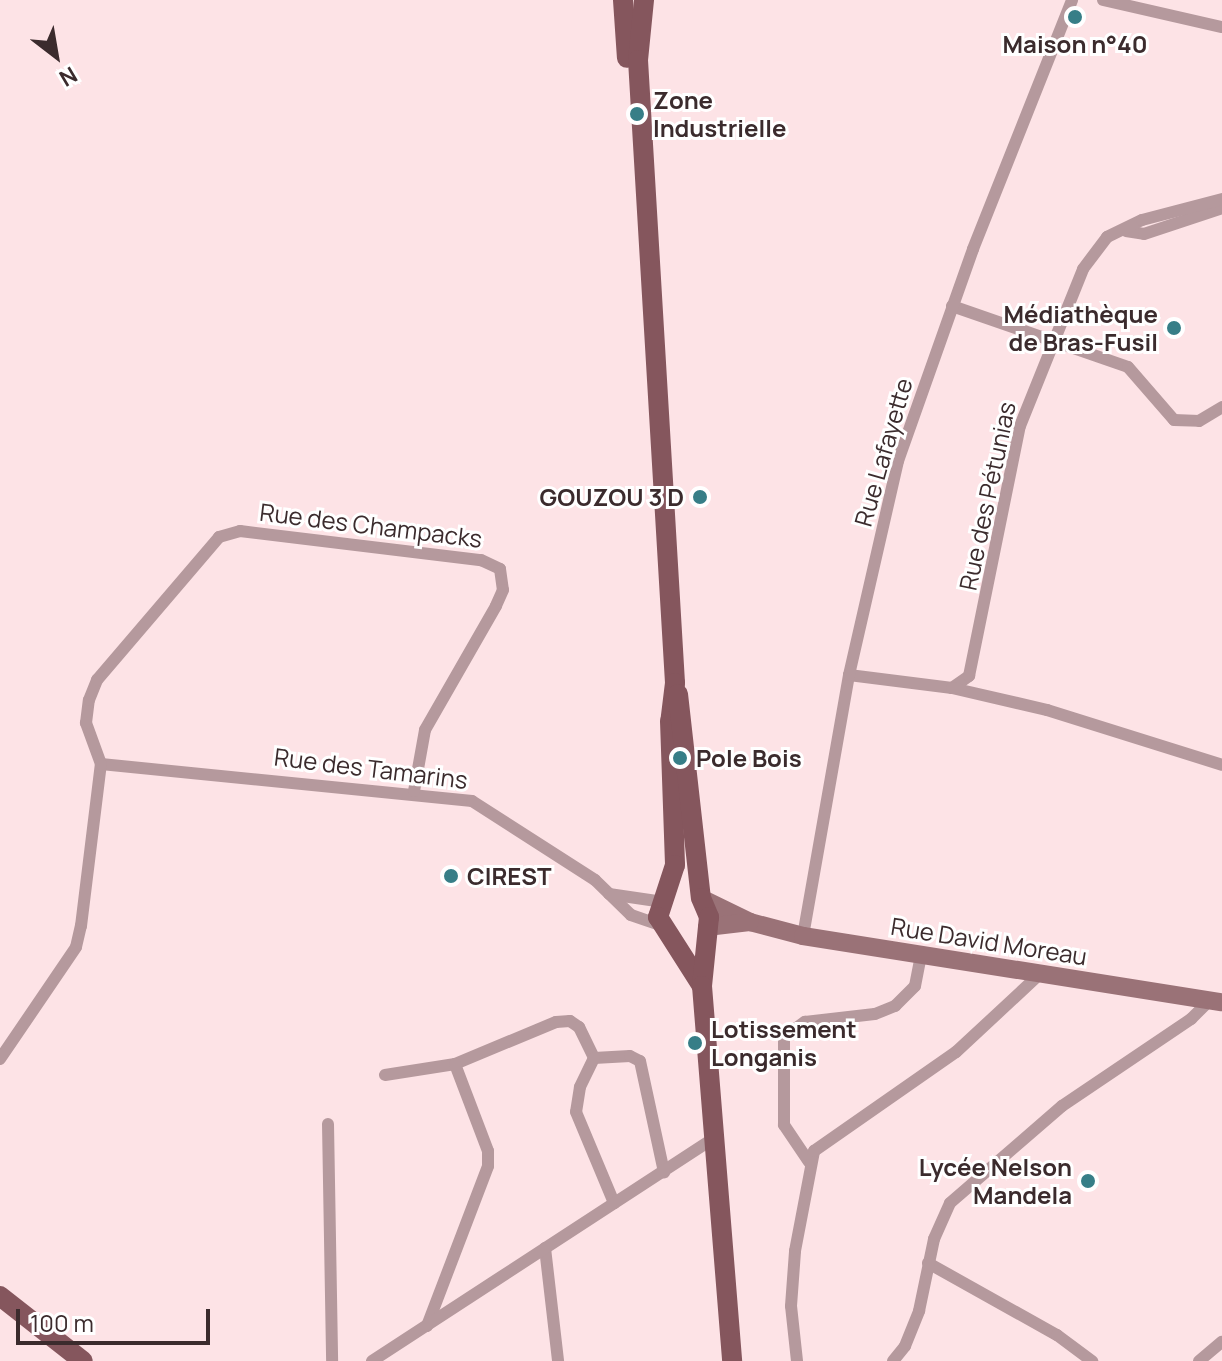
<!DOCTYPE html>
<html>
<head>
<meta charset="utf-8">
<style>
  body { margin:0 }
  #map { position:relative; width:1222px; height:1361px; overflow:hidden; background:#fde3e6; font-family:Manrope,sans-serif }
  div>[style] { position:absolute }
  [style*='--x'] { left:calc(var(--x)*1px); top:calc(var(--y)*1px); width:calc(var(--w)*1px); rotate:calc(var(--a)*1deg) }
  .street>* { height:12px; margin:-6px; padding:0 6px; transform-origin:6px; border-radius:6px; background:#b5999d }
  .secondary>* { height:18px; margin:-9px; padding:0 9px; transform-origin:9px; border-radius:9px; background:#9a7277 }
  .primary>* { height:20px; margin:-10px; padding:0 10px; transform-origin:10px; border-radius:10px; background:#85565d }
  .dots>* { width:22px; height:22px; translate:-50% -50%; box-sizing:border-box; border:4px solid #fff; border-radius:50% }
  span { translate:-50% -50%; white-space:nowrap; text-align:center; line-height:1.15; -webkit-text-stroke:6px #fff; paint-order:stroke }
  .poi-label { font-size:24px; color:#3b2b2d; font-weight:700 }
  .left { translate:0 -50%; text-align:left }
  .right { translate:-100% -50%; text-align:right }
  .street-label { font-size:24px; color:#3b2b2d }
  .north { position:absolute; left:16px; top:16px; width:80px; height:80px; -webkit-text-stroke:6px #fff; paint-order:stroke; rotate:149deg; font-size:22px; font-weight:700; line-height:32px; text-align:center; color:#3b2b2d }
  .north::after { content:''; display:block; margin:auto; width:28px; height:36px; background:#3b2b2d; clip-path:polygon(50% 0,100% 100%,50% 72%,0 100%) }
  .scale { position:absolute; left:16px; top:1309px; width:194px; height:36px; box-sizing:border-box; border:4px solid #3b2b2d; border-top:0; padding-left:10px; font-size:24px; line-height:28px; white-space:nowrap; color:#3b2b2d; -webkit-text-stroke:6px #fff; paint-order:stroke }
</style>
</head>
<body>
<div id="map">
  <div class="street">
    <i style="--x:1103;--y:0;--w:122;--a:12.8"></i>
    <i style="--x:1126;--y:231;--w:18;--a:9"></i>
    <i style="--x:1144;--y:234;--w:82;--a:-18.4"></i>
    <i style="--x:952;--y:306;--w:186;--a:19.1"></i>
    <i style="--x:1128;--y:367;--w:70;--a:49"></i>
    <i style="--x:1174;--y:420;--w:25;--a:2"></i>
    <i style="--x:1199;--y:421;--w:27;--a:-31"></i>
    <i style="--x:849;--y:675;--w:104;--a:7.2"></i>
    <i style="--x:952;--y:688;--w:21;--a:-35"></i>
    <i style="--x:969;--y:676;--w:255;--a:-78.5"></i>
    <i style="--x:1020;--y:426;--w:169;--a:-68.1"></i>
    <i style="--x:1083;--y:269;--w:40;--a:-53"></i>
    <i style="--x:1107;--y:237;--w:39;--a:-26"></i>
    <i style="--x:1142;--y:220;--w:83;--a:-14.7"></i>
    <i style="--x:952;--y:688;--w:98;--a:13"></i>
    <i style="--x:1047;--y:710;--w:183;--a:17.4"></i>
    <i style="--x:101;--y:764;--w:373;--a:5.7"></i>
    <i style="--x:472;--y:801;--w:146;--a:32.7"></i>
    <i style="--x:595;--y:880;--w:50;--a:44.2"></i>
    <i style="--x:631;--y:915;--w:31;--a:19"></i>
    <i style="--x:609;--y:894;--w:55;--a:8.4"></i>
    <i style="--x:803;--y:936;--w:265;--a:-80"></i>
    <i style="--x:849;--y:675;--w:220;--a:-77.1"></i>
    <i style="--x:898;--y:461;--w:225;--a:-70.5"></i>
    <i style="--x:973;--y:249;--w:268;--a:-68.3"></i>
    <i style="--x:594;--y:1058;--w:36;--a:-3"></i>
    <i style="--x:630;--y:1056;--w:11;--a:27"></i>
    <i style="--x:640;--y:1061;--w:114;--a:77.8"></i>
    <i style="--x:0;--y:1059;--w:135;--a:-55.8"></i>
    <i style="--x:76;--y:947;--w:22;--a:-77"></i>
    <i style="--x:81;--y:926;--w:163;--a:-83"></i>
    <i style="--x:101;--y:764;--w:44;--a:-110.1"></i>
    <i style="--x:86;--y:723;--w:23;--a:-83"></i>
    <i style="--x:89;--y:700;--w:22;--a:-68"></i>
    <i style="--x:97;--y:680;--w:188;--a:-49.5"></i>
    <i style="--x:219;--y:537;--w:22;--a:-16"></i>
    <i style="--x:240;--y:531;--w:243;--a:6.9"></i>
    <i style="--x:481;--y:560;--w:21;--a:25"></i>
    <i style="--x:500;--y:569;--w:21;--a:82"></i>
    <i style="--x:503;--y:590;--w:17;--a:114"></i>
    <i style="--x:496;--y:606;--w:143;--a:119.8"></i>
    <i style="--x:425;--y:730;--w:62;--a:100.2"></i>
    <i style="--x:385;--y:1075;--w:71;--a:-8.9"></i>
    <i style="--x:455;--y:1064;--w:109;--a:-22.6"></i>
    <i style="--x:556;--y:1022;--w:14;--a:-4"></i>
    <i style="--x:570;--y:1021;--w:11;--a:34"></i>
    <i style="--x:579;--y:1027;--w:34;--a:64"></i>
    <i style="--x:594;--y:1058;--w:32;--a:116"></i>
    <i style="--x:580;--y:1087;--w:25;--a:99"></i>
    <i style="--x:576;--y:1112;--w:99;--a:67.3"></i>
    <i style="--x:328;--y:1124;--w:237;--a:89"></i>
    <i style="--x:809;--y:1162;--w:45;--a:-124"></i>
    <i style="--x:784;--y:1125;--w:88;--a:-90"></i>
    <i style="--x:784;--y:1037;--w:26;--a:-36"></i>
    <i style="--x:805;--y:1022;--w:70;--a:-6.5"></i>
    <i style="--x:875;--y:1014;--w:22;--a:-22"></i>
    <i style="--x:895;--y:1006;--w:28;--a:-45"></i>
    <i style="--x:915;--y:986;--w:32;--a:-79"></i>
    <i style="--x:545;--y:1248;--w:114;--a:83.4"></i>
    <i style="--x:928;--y:1263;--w:148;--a:29.2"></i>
    <i style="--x:1057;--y:1335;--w:44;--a:36.6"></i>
    <i style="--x:427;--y:1326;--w:171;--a:-69.1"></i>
    <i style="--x:488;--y:1166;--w:15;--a:-90"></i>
    <i style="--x:488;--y:1151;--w:93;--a:-110.8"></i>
    <i style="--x:372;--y:1361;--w:407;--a:-33.1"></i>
    <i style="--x:797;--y:1361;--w:55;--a:-96.2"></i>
    <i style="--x:791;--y:1306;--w:55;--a:-85.8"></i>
    <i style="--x:795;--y:1251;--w:102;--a:-79.2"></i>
    <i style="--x:814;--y:1151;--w:173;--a:-34.9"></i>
    <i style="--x:956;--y:1052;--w:115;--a:-42.9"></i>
    <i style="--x:893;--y:1361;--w:19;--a:-51"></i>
    <i style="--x:905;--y:1346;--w:38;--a:-68"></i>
    <i style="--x:919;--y:1311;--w:74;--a:-78.2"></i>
    <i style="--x:934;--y:1239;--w:39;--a:-66"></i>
    <i style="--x:950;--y:1203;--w:148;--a:-40.9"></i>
    <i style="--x:1062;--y:1106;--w:156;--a:-34"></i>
    <i style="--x:1191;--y:1019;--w:27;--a:-45"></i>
    <i style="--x:1199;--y:1361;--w:30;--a:-40"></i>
  </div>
  <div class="secondary">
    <i style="--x:701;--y:898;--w:55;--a:26.1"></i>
    <i style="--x:750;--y:922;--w:55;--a:14.8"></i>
    <i style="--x:803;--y:936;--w:424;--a:9"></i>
    <i style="--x:707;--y:927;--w:43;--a:-6.6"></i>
  </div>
  <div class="primary">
    <i style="--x:623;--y:0;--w:58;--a:86.1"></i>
    <i style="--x:644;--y:0;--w:60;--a:95.7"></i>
    <i style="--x:638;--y:60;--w:624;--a:86.6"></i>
    <i style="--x:675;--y:683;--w:38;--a:97"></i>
    <i style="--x:670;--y:721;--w:144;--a:88"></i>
    <i style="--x:675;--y:865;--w:55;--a:108.1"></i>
    <i style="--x:658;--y:917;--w:82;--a:57.5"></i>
    <i style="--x:678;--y:694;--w:205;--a:83.6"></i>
    <i style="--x:701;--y:898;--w:21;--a:67"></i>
    <i style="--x:709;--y:917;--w:69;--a:95.8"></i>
    <i style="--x:702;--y:986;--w:376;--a:85.4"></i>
    <i style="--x:0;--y:1296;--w:105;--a:38.1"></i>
  </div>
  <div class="dots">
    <i style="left:1075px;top:17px;background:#377e87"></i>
    <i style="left:637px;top:114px;background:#377e87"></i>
    <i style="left:1174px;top:328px;background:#377e87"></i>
    <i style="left:700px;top:497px;background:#377e87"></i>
    <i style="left:680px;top:758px;background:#377e87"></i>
    <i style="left:451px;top:876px;background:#377e87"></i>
    <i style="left:695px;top:1043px;background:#377e87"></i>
    <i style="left:1088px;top:1181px;background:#377e87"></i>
  </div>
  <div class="poi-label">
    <span style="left:1075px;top:44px">Maison n°40</span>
    <span class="left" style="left:653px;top:114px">Zone<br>Industrielle</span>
    <span class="right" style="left:1158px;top:328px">Médiathèque<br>de Bras-Fusil</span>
    <span class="right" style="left:684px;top:497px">GOUZOU 3 D</span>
    <span class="left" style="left:696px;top:758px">Pole Bois</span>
    <span class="left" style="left:467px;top:876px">CIREST</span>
    <span class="left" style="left:711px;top:1043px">Lotissement<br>Longanis</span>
    <span class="right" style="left:1072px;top:1181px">Lycée Nelson<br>Mandela</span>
  </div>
  <div class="street-label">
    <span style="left:883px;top:452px;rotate:-74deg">Rue Lafayette</span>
    <span style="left:987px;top:496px;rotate:-78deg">Rue des Pétunias</span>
    <span style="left:371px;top:525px;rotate:7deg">Rue des Champacks</span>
    <span style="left:371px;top:768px;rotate:7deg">Rue des Tamarins</span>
    <span style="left:989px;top:941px;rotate:9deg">Rue David Moreau</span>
  </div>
  <div class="north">N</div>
  <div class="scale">100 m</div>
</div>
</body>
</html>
